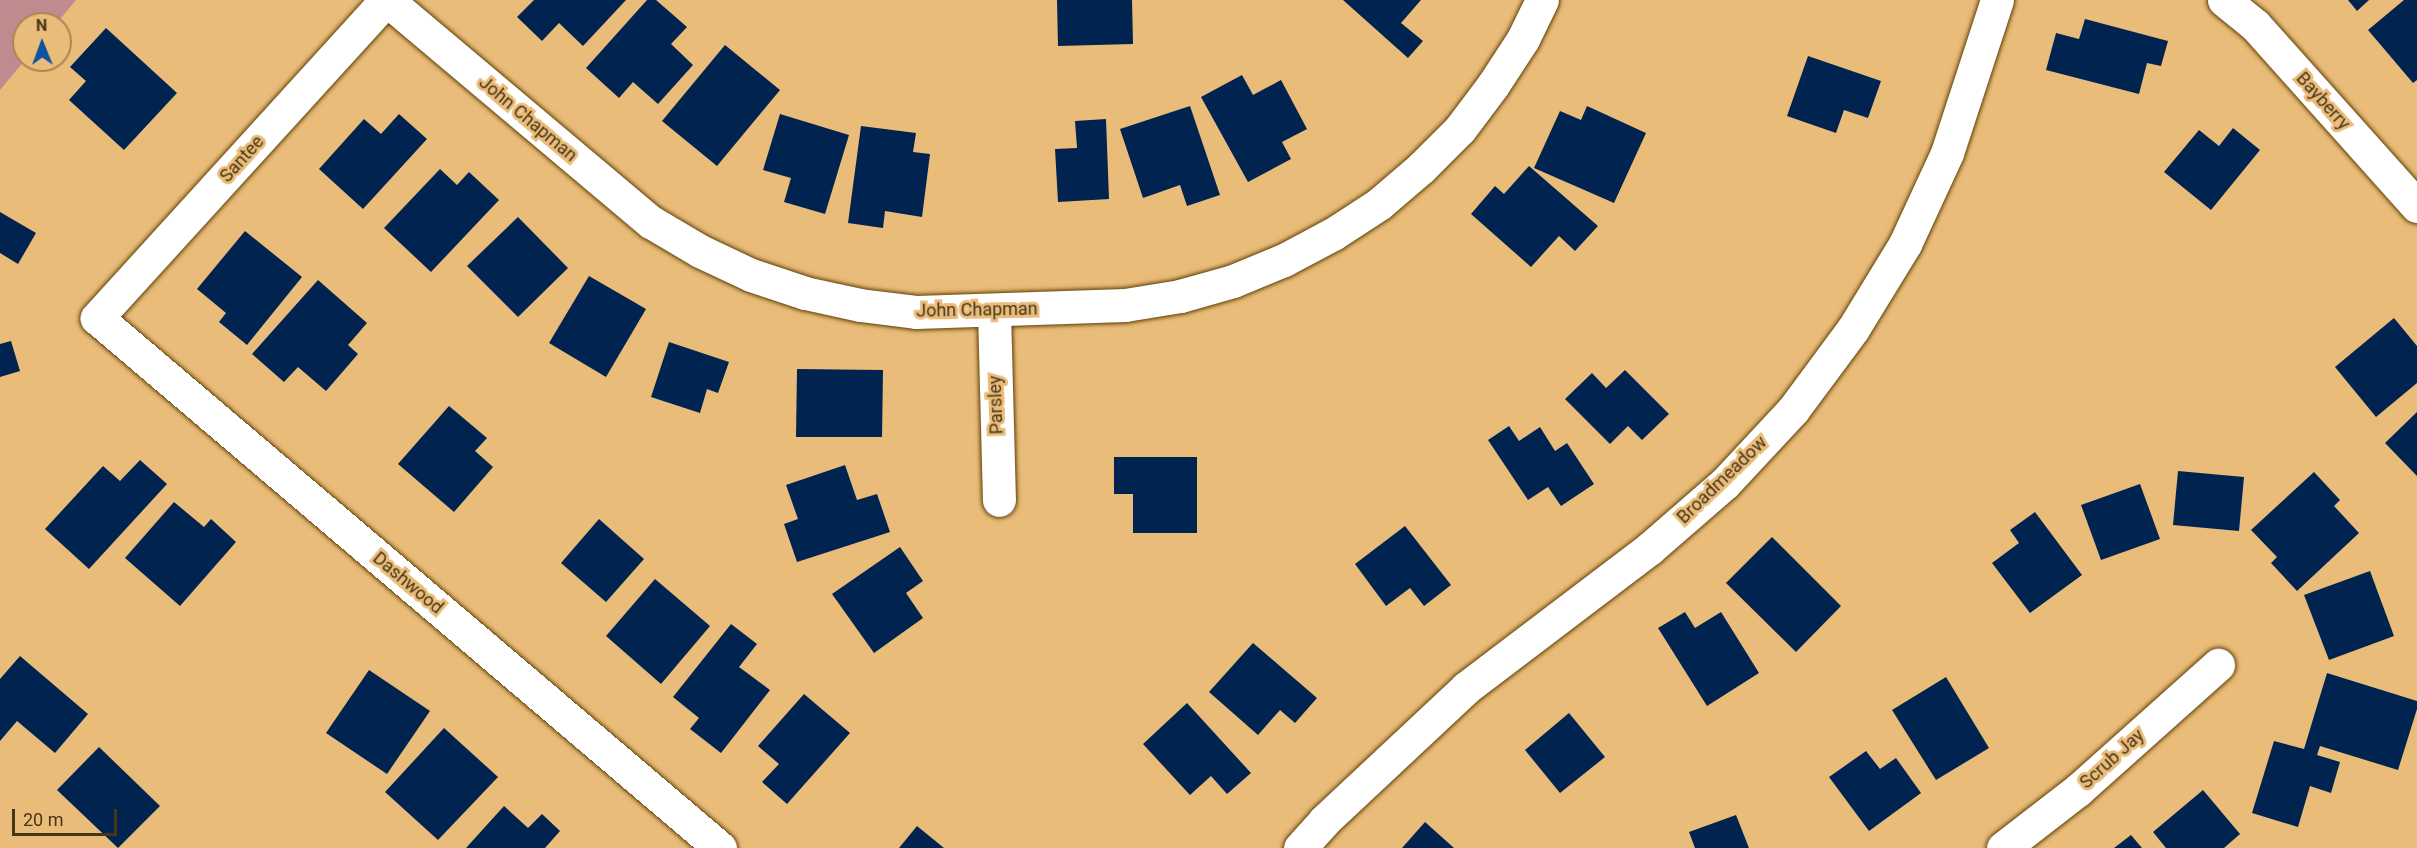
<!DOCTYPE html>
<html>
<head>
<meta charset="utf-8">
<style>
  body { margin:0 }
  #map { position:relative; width:2417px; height:848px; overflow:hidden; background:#eabc79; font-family:Roboto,sans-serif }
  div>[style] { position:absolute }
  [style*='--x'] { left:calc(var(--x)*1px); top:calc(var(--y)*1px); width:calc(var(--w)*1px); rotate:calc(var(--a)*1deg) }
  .green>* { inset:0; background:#be8c8e }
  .building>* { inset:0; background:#00234f }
  .roads { filter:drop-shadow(0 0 2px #5f4006) drop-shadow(0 0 2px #5f4006) }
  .street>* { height:33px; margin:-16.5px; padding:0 16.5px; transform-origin:16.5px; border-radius:16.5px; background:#fff }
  span { translate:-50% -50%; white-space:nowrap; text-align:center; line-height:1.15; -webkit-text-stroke:6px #eabc79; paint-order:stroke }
  .street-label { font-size:18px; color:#483519 }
  .north { position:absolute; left:12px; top:12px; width:60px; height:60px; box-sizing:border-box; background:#eabc79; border:2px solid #a98653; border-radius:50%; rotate:359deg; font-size:16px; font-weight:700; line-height:24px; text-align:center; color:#483519 }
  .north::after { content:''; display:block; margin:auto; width:21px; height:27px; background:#0d53a3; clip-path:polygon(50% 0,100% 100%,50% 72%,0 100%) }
  .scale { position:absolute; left:12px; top:809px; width:105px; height:27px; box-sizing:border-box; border:3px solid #483519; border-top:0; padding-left:8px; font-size:18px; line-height:21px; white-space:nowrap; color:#483519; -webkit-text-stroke:4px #eabc79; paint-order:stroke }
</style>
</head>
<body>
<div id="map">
  <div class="green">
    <i style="clip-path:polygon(0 0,76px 0,56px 24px,24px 24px,25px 60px,0 90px)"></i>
  </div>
  <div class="building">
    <i style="clip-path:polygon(534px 0,626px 0,583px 46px,559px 23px,542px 41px,517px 17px)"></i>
    <i style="clip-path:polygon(647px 0,656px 0,687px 27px,671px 44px,693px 65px,658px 104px,633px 82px,619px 98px,586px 68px)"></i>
    <i style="clip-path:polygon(1057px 0,1132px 0,1133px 44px,1058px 46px)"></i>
    <i style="clip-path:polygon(1343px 0,1421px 0,1401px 23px,1423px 41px,1408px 58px)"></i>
    <i style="clip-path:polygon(2348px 0,2369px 0,2357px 11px)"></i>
    <i style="clip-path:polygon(2404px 0,2417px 0,2417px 80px,2413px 83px,2368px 30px)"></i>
    <i style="clip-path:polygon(2085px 19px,2168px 41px,2161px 66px,2147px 63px,2139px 94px,2046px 70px,2056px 33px,2079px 39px)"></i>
    <i style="clip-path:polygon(106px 28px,177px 93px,124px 150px,69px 100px,86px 81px,70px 67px)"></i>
    <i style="clip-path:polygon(725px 45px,780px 90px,717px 166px,662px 121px)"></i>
    <i style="clip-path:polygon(1808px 56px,1881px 81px,1868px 118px,1844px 110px,1836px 133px,1787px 116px)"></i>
    <i style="clip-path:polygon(1242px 75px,1253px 95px,1281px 80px,1307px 129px,1282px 142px,1291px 159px,1248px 182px,1201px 97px)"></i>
    <i style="clip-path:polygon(1190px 106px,1220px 195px,1187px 206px,1180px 185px,1143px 198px,1120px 129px)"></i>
    <i style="clip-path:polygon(1587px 106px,1646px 133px,1614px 203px,1534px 168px,1560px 111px,1581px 120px)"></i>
    <i style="clip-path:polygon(399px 114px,427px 139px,363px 209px,319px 169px,364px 119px,381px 134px)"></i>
    <i style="clip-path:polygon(780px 114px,849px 135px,825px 214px,784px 202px,791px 178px,763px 170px)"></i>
    <i style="clip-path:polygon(1106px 119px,1109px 199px,1058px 202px,1055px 149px,1077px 148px,1075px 121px)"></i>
    <i style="clip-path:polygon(861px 126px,916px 133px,913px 152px,930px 154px,922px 217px,885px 211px,883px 228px,848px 223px)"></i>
    <i style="clip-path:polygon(2233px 128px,2260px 150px,2211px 210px,2164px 172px,2199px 130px,2219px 146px)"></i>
    <i style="clip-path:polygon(1529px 166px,1598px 226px,1575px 251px,1559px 236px,1531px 267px,1471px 214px,1495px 186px,1504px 194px)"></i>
    <i style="clip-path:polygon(440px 169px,457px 185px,469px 172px,499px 200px,431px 272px,384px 228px)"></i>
    <i style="clip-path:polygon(0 212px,36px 233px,18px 264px,0 253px)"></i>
    <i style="clip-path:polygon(518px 217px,568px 268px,518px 317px,467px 266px)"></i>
    <i style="clip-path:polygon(245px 231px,302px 277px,247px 345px,219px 322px,226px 313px,197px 289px)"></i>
    <i style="clip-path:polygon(589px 276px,646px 309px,606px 377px,549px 343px)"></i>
    <i style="clip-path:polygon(318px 280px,367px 323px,348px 345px,358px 354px,326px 391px,298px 367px,284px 382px,252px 354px)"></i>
    <i style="clip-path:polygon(2394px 318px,2417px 346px,2417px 383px,2376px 417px,2335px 367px)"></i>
    <i style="clip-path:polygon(11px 341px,20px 371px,0 377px,0 344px)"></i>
    <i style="clip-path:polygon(669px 342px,729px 362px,718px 393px,707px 389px,700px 413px,651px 397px)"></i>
    <i style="clip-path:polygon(797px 369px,883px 370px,882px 437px,796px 437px)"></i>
    <i style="clip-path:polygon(1625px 370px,1669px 414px,1642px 440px,1628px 426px,1610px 444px,1565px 399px,1592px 373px,1606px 388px)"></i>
    <i style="clip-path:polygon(449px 406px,487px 438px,475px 451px,493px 467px,454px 512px,398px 464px)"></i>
    <i style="clip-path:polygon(2417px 412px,2417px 476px,2385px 443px)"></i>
    <i style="clip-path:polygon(1509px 426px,1519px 441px,1540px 427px,1555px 451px,1567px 443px,1594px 484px,1561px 506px,1548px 487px,1528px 500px,1488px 440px)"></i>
    <i style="clip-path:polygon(1114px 457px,1197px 457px,1197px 533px,1133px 533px,1133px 494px,1114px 494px)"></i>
    <i style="clip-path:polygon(140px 460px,167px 484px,89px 569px,45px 529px,103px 466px,120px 481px)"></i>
    <i style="clip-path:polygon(845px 465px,857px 500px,877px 494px,890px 532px,797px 562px,784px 524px,798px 519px,786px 485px)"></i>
    <i style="clip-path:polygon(2178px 471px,2244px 477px,2239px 531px,2173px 525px)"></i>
    <i style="clip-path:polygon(2314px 472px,2340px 500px,2334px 506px,2359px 533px,2297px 591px,2271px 563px,2277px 557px,2251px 530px)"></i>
    <i style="clip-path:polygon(2140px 484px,2160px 539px,2101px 560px,2081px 505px)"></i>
    <i style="clip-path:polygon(174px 502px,204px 527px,211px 519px,236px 542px,180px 606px,125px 558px)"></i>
    <i style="clip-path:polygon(2035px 512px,2082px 575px,2030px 613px,1992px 563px,2019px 543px,2010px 530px)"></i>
    <i style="clip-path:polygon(599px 519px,644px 559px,606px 602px,561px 563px)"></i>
    <i style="clip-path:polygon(1405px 526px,1451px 585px,1424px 606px,1410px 588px,1386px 606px,1355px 564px)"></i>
    <i style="clip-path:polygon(1772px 537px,1841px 606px,1796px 652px,1726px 583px)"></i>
    <i style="clip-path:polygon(900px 547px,923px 581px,906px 593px,923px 618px,874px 653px,832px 594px)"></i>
    <i style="clip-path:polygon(2370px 571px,2394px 636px,2329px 660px,2304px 595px)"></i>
    <i style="clip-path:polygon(655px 579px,710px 626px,661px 684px,606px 636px)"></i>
    <i style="clip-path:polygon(1685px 612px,1695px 628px,1721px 612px,1759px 673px,1707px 706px,1658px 628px)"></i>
    <i style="clip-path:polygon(731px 624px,757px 644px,739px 667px,770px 690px,721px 753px,690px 729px,699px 718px,673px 697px)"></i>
    <i style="clip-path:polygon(1253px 643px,1317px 698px,1295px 723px,1280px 710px,1258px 735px,1209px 692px)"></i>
    <i style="clip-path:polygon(20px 656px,88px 714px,55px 753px,17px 721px,0 741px,0 679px)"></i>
    <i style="clip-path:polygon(369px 670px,430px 711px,387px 774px,326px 733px)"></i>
    <i style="clip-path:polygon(2327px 673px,2417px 701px,2417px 709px,2398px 770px,2320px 746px,2317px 755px,2340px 762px,2331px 793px,2310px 786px,2298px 827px,2252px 813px,2274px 741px,2304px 749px)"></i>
    <i style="clip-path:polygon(1946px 677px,1989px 748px,1936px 780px,1892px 710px)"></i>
    <i style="clip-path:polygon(804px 694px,850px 733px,787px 804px,762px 782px,779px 764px,758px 746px)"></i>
    <i style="clip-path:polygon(1187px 703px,1251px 773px,1227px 794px,1211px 776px,1190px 795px,1143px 744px)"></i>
    <i style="clip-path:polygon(1569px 713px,1605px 757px,1560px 793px,1525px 750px)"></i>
    <i style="clip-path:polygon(444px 728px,498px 777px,438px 840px,385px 792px)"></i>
    <i style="clip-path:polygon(99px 747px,160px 806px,118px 848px,57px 790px)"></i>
    <i style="clip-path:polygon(1866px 751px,1880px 769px,1896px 758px,1921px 793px,1869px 831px,1829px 777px)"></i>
    <i style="clip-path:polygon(2203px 790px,2240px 834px,2224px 848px,2166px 848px,2153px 832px)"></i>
    <i style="clip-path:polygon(504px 806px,528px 828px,542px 814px,560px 831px,545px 848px,466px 848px)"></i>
    <i style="clip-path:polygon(1736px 815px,1749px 848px,1695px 848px,1689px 832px)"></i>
    <i style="clip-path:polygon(1425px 822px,1454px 848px,1402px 848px)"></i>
    <i style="clip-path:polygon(917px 826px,944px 848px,899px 848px)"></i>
    <i style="clip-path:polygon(2131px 835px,2142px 848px,2114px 848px)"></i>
  </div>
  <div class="roads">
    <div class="street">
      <i style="--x:386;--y:0;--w:430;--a:132.3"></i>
      <i style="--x:97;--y:318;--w:818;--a:40.39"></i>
      <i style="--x:387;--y:0;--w:345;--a:40.1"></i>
      <i style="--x:651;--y:222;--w:57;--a:30.6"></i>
      <i style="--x:700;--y:251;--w:56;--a:25.2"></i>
      <i style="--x:751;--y:275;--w:57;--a:18.4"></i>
      <i style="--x:805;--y:293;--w:56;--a:12.3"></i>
      <i style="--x:860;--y:305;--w:56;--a:7.1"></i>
      <i style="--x:916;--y:312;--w:209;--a:-1.9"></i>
      <i style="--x:1125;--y:305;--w:56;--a:-9.3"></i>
      <i style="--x:1180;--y:296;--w:55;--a:-15.8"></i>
      <i style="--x:1233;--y:281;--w:55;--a:-22.4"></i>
      <i style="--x:1284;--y:260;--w:55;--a:-28"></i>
      <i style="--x:1333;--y:234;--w:55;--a:-33.1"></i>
      <i style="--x:1379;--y:204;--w:55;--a:-40.6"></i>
      <i style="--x:1421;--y:168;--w:55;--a:-45"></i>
      <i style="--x:1460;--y:129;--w:55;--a:-53.1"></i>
      <i style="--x:1493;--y:85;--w:55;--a:-56.9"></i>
      <i style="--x:1523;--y:39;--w:43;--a:-64"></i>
      <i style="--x:2224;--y:0;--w:40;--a:39"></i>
      <i style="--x:2255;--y:25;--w:243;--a:48.2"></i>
      <i style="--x:994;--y:311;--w:189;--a:88.5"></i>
      <i style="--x:1300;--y:848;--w:36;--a:-48"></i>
      <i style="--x:1324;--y:821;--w:195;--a:-43.1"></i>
      <i style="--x:1466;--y:688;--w:230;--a:-37.2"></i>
      <i style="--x:1649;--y:549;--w:101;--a:-41"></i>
      <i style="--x:1725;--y:483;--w:100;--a:-47"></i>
      <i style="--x:1793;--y:410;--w:101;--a:-53.5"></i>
      <i style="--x:1853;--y:329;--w:100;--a:-58.5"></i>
      <i style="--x:1905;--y:244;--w:100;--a:-65.2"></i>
      <i style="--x:1947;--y:153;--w:161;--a:-71.9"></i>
      <i style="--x:2003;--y:848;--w:95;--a:-37.7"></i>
      <i style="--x:2078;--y:790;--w:188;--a:-41.8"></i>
    </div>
  </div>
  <div class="street-label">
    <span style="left:2323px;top:101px;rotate:48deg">Bayberry</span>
    <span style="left:528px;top:119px;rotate:40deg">John Chapman</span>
    <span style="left:242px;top:159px;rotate:-48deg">Santee</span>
    <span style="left:977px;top:310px;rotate:-1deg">John Chapman</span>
    <span style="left:996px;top:405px;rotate:-92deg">Parsley</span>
    <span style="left:1722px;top:480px;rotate:-44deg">Broadmeadow</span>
    <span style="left:408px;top:583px;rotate:40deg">Dashwood</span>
    <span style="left:2112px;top:759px;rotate:-42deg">Scrub Jay</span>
  </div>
  <div class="north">N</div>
  <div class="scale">20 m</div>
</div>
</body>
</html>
